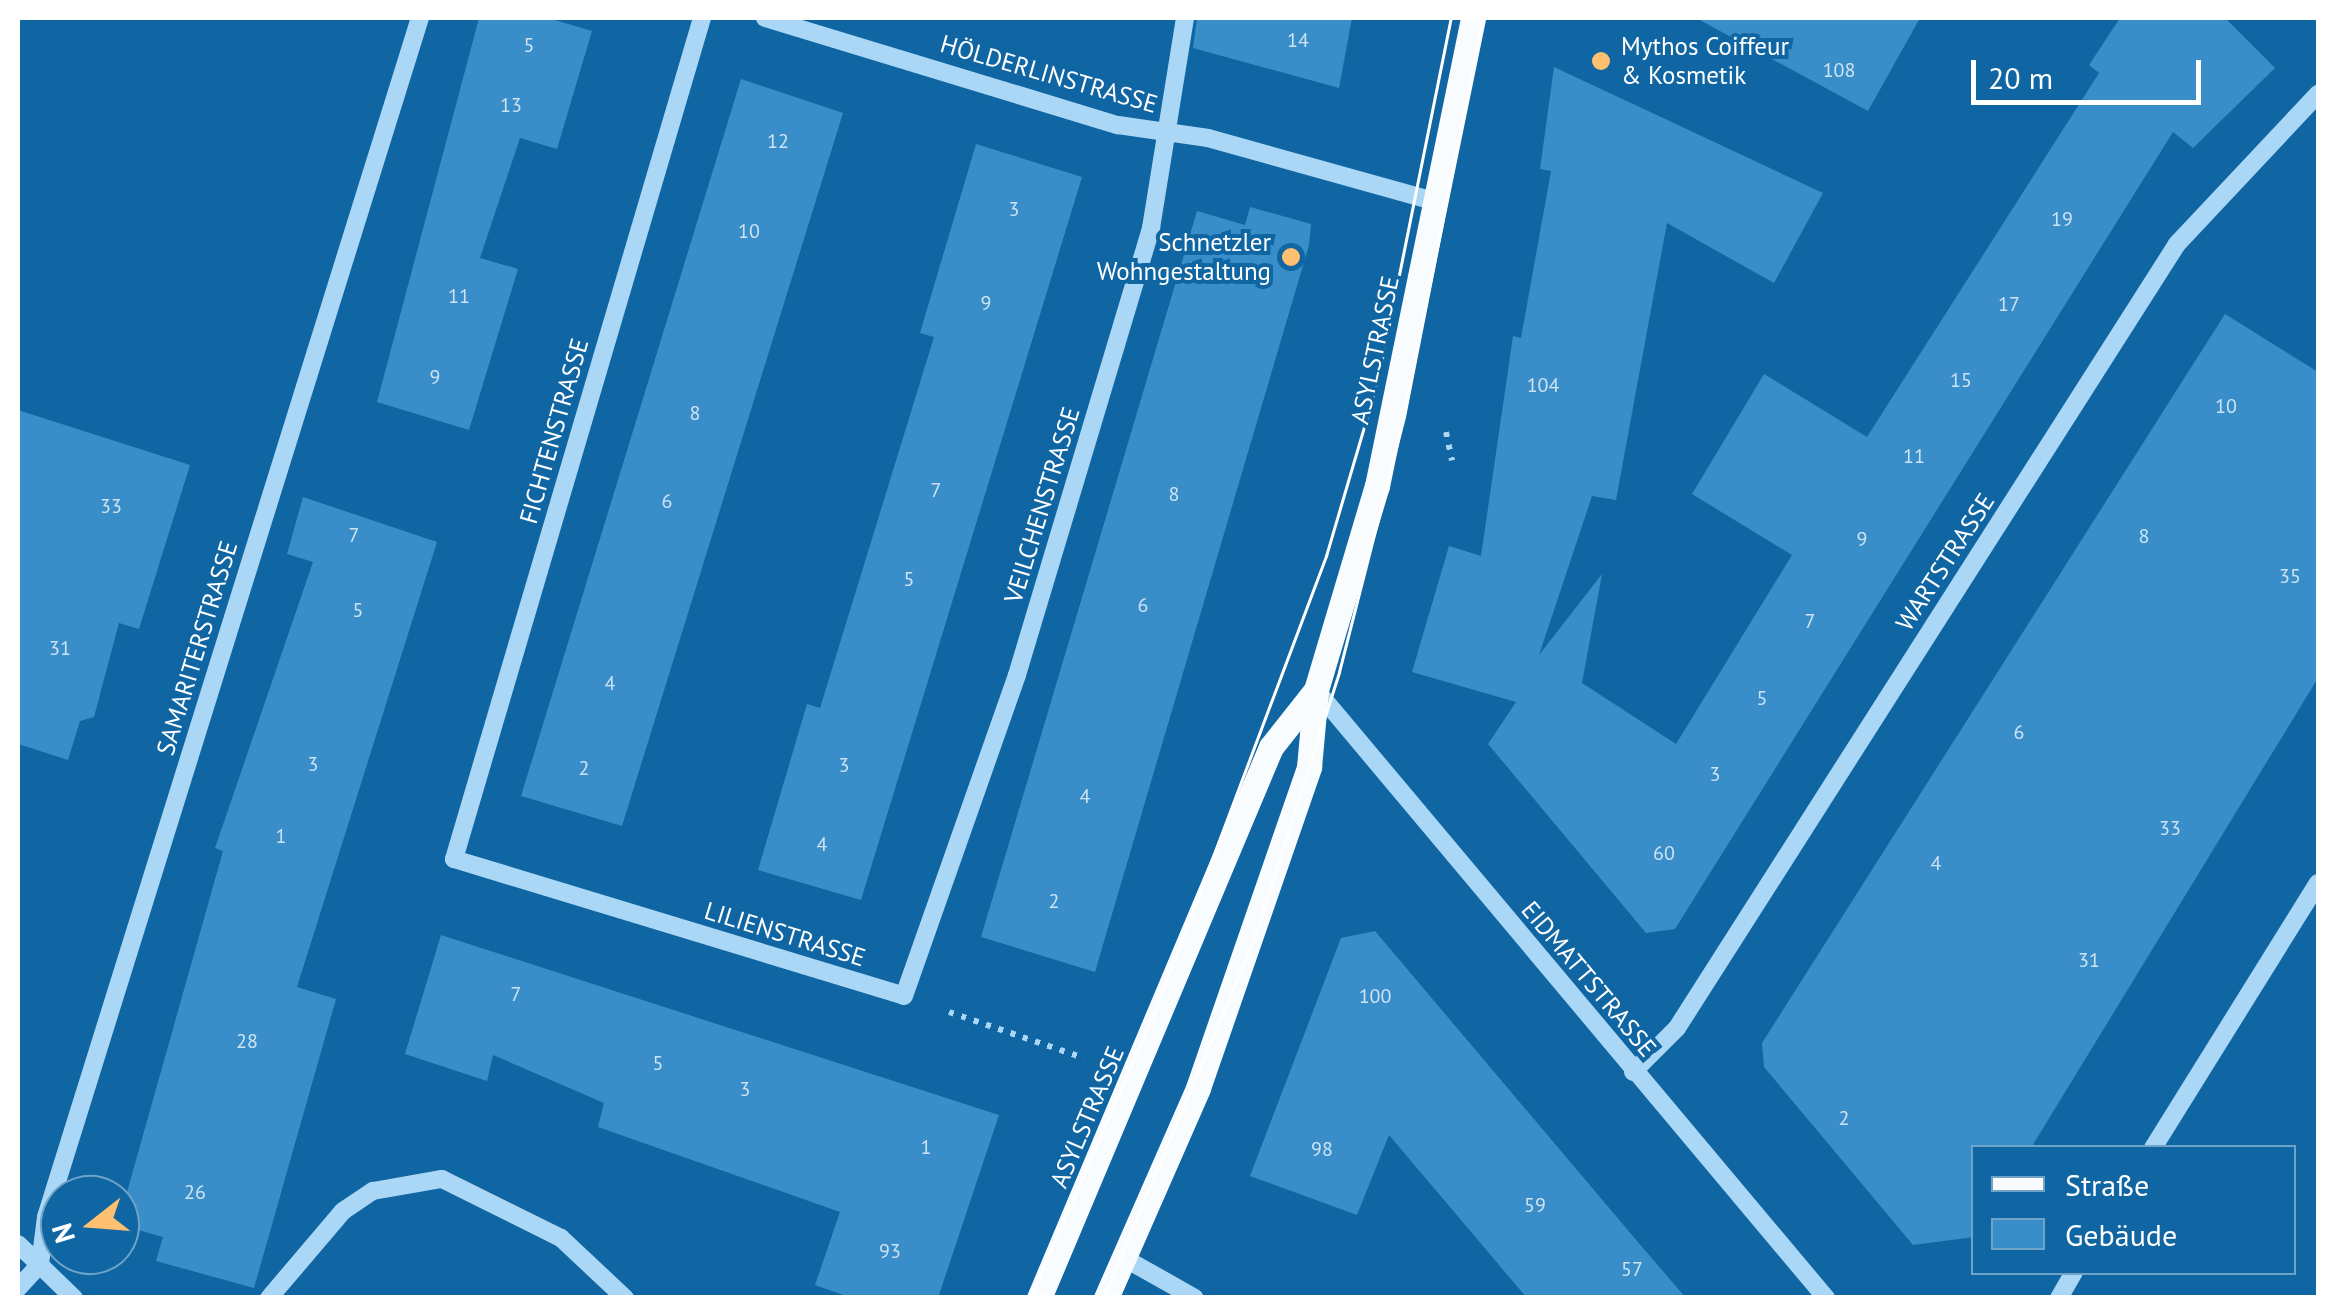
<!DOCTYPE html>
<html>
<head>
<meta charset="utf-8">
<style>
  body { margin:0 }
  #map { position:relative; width:2336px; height:1315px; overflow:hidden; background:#1065a3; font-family:"PT Sans",sans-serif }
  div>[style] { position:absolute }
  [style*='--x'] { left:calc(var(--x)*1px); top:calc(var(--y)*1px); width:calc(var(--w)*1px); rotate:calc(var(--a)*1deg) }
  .building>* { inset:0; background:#398ec9 }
  .path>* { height:6px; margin-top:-3px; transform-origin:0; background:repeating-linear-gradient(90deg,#aad7f6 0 5px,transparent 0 13px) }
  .minor>* { height:18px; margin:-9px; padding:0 9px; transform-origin:9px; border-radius:9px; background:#aad7f6 }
  .major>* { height:25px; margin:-12.5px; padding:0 12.5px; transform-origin:12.5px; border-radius:12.5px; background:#f9fcff }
  .tram>* { height:2.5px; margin:-1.25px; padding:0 1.25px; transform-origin:1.25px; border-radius:1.25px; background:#fff }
  .dots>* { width:28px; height:28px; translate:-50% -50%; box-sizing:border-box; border:5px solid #1065a3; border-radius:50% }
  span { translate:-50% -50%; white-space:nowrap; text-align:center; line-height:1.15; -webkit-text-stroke:8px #1065a3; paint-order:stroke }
  .number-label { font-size:20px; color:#cee3f2 }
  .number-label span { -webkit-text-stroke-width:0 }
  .poi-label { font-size:25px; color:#fff }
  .left { translate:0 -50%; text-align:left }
  .right { translate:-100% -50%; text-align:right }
  .street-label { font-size:25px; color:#fff }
  .frame { position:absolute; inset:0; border:20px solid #fff; pointer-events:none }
  .legend { position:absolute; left:1971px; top:1145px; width:325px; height:130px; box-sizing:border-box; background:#1065a3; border:2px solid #70a3c8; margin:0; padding:12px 18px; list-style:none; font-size:30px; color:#fff }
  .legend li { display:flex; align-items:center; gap:20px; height:50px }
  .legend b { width:50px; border:2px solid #70a3c8 }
  .north { position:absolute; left:40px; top:1175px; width:100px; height:100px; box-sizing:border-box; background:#1065a3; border:2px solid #70a3c8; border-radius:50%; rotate:253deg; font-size:28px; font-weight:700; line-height:40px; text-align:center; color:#fff }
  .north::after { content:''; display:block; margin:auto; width:35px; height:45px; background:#ffc16f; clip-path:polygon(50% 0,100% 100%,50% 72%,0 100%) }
  .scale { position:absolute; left:1971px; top:60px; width:230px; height:45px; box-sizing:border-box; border:5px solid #fff; border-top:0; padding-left:12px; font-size:30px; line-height:35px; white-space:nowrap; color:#fff; -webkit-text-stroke:8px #1065a3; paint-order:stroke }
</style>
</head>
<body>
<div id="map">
  <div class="building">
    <i style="clip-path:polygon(479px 18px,548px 18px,592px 31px,557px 149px,520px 138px,480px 258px,518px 269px,469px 430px,377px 402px)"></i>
    <i style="clip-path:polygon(1197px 18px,1352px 18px,1339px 88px,1193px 48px)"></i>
    <i style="clip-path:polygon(1696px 18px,1920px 18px,1868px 111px)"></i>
    <i style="clip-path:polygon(2120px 18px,2225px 18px,2275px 68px,2193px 148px,2173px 132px,1675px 929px,1646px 933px,1488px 744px,1516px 702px,1412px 672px,1449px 546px,1481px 556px,1513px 336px,1521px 338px,1551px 171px,1540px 169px,1554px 67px,1823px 193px,1774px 283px,1667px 223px,1616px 500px,1592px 496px,1539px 655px,1602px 574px,1582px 683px,1676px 744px,1792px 555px,1692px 494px,1764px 374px,1867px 437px,2099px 73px,2089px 65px)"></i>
    <i style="clip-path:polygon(741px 79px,843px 113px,622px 826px,521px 796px)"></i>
    <i style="clip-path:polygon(976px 144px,1082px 177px,861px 900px,758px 870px,807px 704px,820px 708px,934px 337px,920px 333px)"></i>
    <i style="clip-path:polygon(1250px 207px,1311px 224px,1309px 245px,1095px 972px,981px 937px,1197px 211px,1245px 225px)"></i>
    <i style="clip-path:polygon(2225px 314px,2318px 372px,2318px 678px,2031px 1148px,1974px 1148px,1974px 1237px,1913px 1245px,1764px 1067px,1762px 1043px)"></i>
    <i style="clip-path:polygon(18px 410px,190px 465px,139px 629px,119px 623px,94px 717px,80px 721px,68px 760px,18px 744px)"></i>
    <i style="clip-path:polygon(303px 497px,437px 542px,297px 987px,336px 999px,254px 1288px,156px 1261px,163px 1237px,120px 1225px,120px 1217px,223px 851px,215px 848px,313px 562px,287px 554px)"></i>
    <i style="clip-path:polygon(1375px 931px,1637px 1241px,1686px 1298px,1527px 1298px,1389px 1135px,1357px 1215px,1250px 1176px,1341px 938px)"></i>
    <i style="clip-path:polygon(441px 935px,999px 1115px,938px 1298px,852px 1298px,815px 1285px,840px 1212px,598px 1127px,604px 1103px,493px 1055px,487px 1081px,405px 1054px)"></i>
  </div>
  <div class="path">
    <i style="--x:1446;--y:432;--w:29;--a:78"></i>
    <i style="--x:949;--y:1012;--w:143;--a:18.8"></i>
  </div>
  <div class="minor">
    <i style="--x:702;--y:18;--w:877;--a:106.43"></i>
    <i style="--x:454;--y:859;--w:470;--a:16.9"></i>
    <i style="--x:904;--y:996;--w:340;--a:-70.6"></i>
    <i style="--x:1017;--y:675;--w:467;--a:-73.3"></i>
    <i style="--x:1151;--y:228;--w:213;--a:-80.8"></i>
    <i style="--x:765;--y:18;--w:369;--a:16.9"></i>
    <i style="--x:1118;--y:125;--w:91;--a:8.2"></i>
    <i style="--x:1208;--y:138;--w:238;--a:15.6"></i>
    <i style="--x:1316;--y:690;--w:794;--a:50.01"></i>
    <i style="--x:1633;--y:1072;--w:62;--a:-45"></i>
    <i style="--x:1677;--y:1028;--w:930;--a:-57.47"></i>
    <i style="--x:2177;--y:244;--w:206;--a:-46.8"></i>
    <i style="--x:2153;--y:1148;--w:312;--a:-58.1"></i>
    <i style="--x:18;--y:1244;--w:78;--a:44"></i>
    <i style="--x:1124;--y:1258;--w:81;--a:29.4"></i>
    <i style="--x:18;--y:1288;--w:33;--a:-47"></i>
    <i style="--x:40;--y:1264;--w:47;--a:-82.7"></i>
    <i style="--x:46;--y:1217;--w:1256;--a:-72.68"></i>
    <i style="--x:269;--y:1298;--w:114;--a:-49.6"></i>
    <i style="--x:343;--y:1211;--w:36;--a:-34"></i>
    <i style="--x:373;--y:1191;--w:70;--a:-9.9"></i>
    <i style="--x:442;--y:1179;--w:133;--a:26.4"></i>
    <i style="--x:561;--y:1238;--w:88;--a:43.2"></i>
    <i style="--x:2059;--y:1298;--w:30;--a:-60"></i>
  </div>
  <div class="major">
    <i style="--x:1039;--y:1298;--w:598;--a:-67.17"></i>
    <i style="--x:1271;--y:747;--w:73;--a:-51.7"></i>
    <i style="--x:1106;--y:1298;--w:229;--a:-66.3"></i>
    <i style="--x:1198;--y:1088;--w:340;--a:-70.9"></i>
    <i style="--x:1309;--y:767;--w:77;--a:-84.8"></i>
    <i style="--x:1316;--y:690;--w:213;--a:-73.4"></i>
    <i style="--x:1377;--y:486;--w:478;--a:-78.4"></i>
  </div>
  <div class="tram">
    <i style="--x:1030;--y:1298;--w:322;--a:-66.5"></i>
    <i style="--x:1158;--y:1003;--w:478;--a:-69.4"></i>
    <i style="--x:1326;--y:556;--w:184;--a:-73.6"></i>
    <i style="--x:1378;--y:379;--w:368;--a:-78.6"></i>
    <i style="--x:1103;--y:1298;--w:386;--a:-67.2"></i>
    <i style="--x:1253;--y:942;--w:283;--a:-72.3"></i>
    <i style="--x:1339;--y:672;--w:263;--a:-75.7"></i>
    <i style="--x:1404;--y:417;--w:407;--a:-78.9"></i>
  </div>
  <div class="dots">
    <i style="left:1601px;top:61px;background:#ffc16f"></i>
    <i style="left:1291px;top:257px;background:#ffc16f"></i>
  </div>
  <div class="number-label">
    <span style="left:1298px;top:40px">14</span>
    <span style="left:529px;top:45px">5</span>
    <span style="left:1839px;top:70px">108</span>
    <span style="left:511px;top:105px">13</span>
    <span style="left:778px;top:141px">12</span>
    <span style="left:1014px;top:209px">3</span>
    <span style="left:2062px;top:219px">19</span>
    <span style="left:749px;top:231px">10</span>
    <span style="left:459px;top:296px">11</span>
    <span style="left:986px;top:303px">9</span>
    <span style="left:2009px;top:304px">17</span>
    <span style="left:435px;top:377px">9</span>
    <span style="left:1961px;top:380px">15</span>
    <span style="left:1543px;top:385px">104</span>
    <span style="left:2226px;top:406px">10</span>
    <span style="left:695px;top:413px">8</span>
    <span style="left:1914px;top:456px">11</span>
    <span style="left:936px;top:490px">7</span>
    <span style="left:1174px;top:494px">8</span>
    <span style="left:667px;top:501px">6</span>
    <span style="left:111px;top:506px">33</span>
    <span style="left:354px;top:535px">7</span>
    <span style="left:2144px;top:536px">8</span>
    <span style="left:1862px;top:539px">9</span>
    <span style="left:2290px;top:576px">35</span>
    <span style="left:909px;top:579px">5</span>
    <span style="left:1143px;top:605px">6</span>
    <span style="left:358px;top:610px">5</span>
    <span style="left:1810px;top:621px">7</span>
    <span style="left:60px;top:648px">31</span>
    <span style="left:610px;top:683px">4</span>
    <span style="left:1762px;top:698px">5</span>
    <span style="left:2019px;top:732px">6</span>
    <span style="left:313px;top:764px">3</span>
    <span style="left:844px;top:765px">3</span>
    <span style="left:584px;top:768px">2</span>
    <span style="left:1715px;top:774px">3</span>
    <span style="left:1085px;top:796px">4</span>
    <span style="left:2170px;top:828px">33</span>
    <span style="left:281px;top:836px">1</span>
    <span style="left:822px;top:844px">4</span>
    <span style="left:1664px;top:853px">60</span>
    <span style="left:1936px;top:863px">4</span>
    <span style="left:1054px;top:901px">2</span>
    <span style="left:2089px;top:960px">31</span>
    <span style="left:516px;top:994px">7</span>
    <span style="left:1375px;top:996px">100</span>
    <span style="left:247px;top:1041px">28</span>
    <span style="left:658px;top:1063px">5</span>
    <span style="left:745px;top:1089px">3</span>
    <span style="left:1844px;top:1118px">2</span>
    <span style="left:926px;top:1147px">1</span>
    <span style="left:1322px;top:1149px">98</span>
    <span style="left:195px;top:1192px">26</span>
    <span style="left:1535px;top:1205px">59</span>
    <span style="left:890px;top:1251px">93</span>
    <span style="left:1632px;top:1269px">57</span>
  </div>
  <div class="poi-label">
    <span class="left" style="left:1621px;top:61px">Mythos Coiffeur<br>&amp; Kosmetik</span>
    <span class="right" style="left:1271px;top:257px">Schnetzler<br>Wohngestaltung</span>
  </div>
  <div class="street-label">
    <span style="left:1049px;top:74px;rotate:16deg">HÖLDERLINSTRASSE</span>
    <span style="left:1375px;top:350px;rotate:-78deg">ASYLSTRASSE</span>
    <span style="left:554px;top:431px;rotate:-74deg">FICHTENSTRASSE</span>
    <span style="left:1042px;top:505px;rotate:-73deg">VEILCHENSTRASSE</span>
    <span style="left:1945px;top:562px;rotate:-57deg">WARTSTRASSE</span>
    <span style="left:197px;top:648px;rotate:-73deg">SAMARITERSTRASSE</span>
    <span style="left:785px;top:934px;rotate:17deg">LILIENSTRASSE</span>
    <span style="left:1589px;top:979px;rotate:50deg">EIDMATTSTRASSE</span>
    <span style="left:1087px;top:1117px;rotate:-67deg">ASYLSTRASSE</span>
  </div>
  <div class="frame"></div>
  <ul class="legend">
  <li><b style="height:12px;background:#f9fcff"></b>Straße</li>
  <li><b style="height:28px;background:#398ec9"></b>Gebäude</li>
  </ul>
  <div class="north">N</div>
  <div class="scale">20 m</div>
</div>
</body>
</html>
